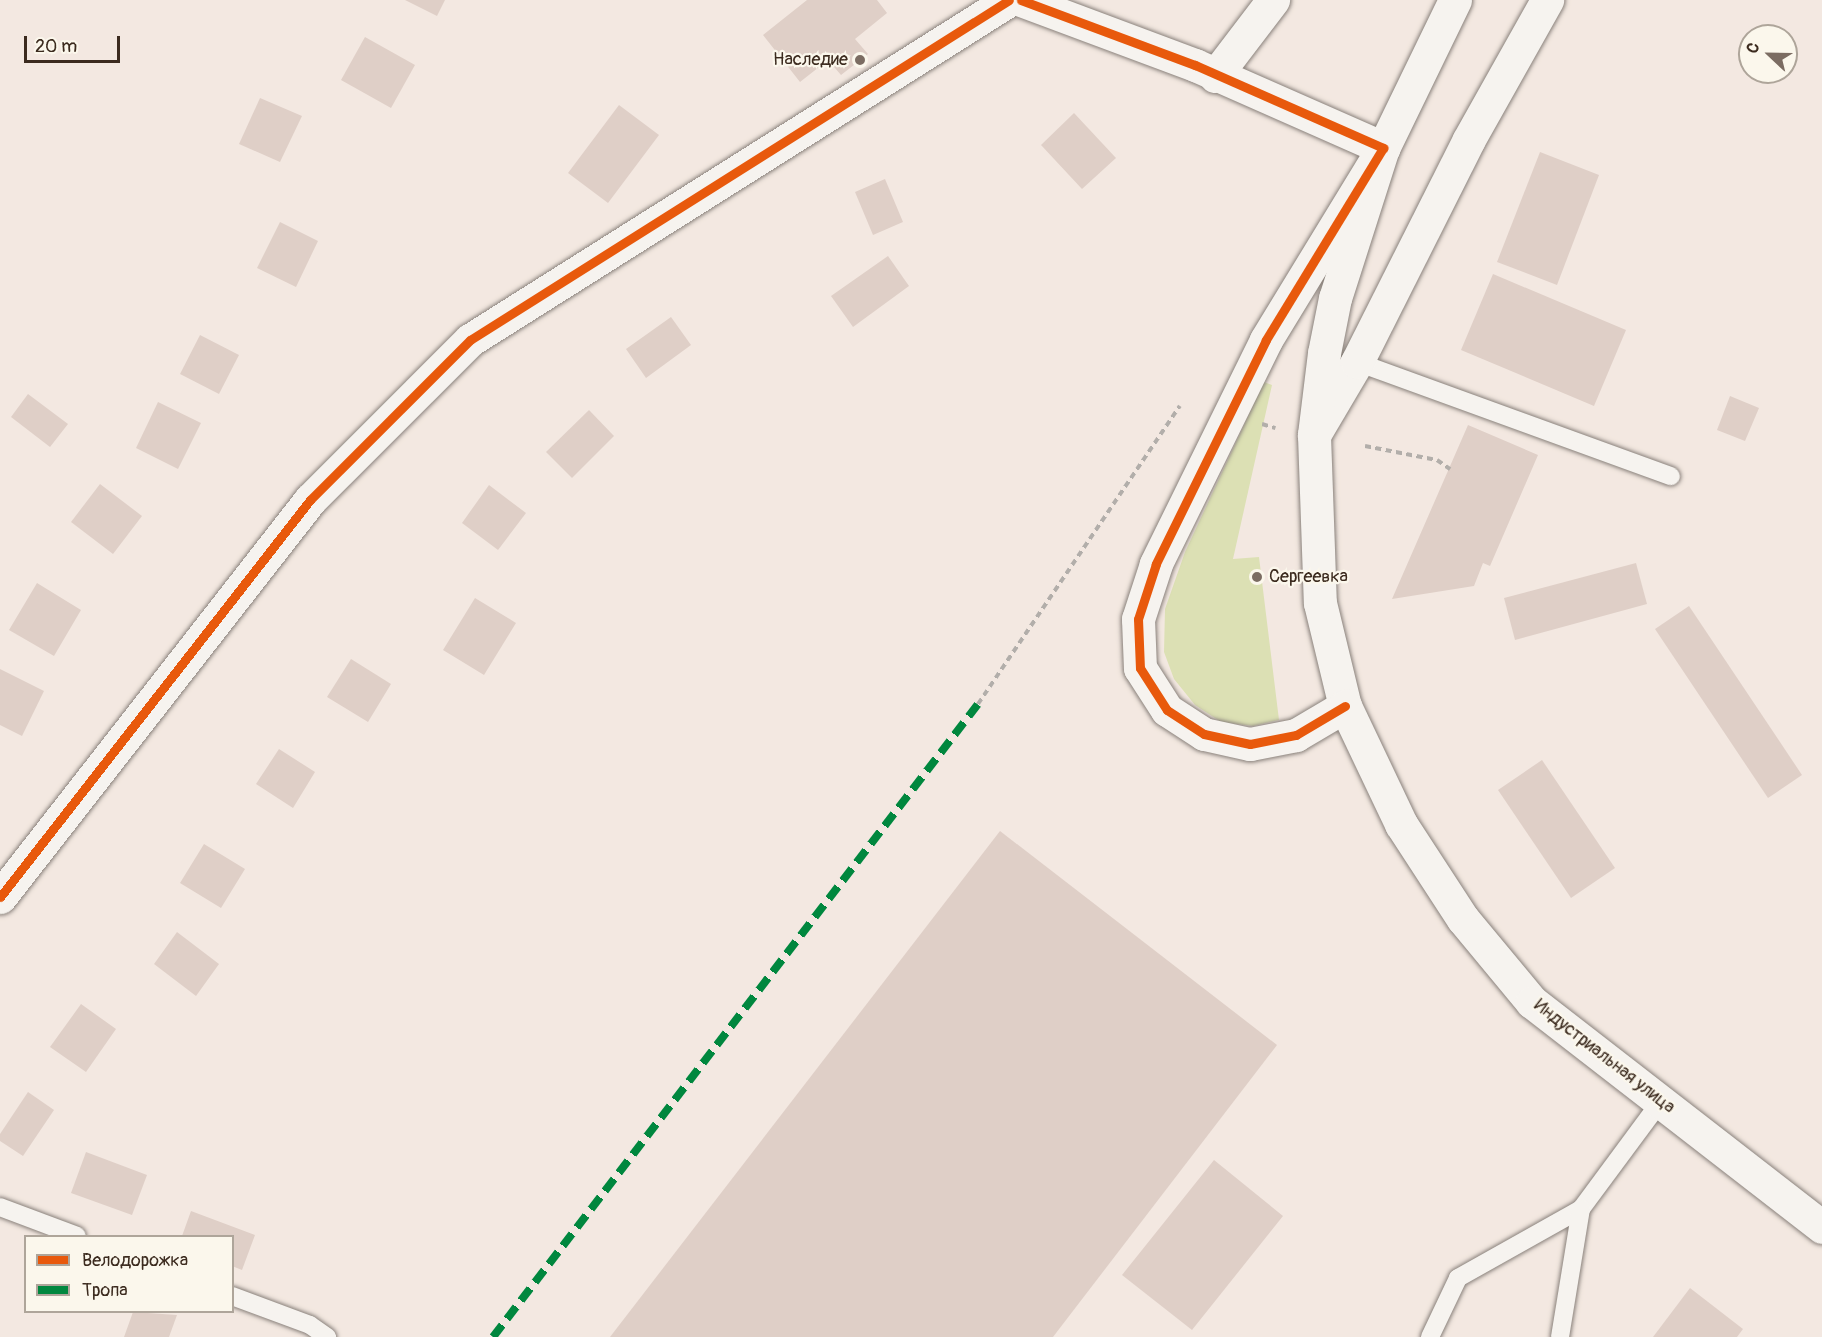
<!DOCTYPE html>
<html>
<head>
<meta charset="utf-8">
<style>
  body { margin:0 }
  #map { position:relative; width:1822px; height:1337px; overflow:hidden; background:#f3e8e1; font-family:Pangolin,sans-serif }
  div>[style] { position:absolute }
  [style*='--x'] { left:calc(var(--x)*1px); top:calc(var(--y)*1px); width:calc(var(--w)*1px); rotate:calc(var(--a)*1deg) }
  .green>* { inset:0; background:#dce0b4 }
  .building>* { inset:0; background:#dfcfc7 }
  .path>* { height:4px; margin-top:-2px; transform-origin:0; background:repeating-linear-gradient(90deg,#b2aeaa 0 6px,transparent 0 10.5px) }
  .roads { filter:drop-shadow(0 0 2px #89817b) drop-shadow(0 0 2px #89817b) }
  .service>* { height:18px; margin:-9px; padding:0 9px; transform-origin:9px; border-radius:9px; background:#f6f3ef }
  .minor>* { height:33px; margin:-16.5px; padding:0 16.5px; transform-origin:16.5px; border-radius:16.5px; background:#f6f3ef }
  .secondary>* { height:33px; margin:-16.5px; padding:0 16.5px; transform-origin:16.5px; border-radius:16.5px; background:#f6f3ef }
  .quiet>* { height:8px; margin-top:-4px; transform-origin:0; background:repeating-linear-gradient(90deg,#00873e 0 15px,transparent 0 23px) }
  .cycleway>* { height:9px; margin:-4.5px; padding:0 4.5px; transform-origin:4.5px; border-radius:4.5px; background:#e8590c }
  .dots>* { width:16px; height:16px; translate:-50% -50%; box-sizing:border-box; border:3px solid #fbf7ec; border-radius:50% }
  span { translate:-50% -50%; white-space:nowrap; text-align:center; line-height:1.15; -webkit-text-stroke:4.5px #fbf7ec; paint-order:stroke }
  .poi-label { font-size:18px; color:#3b2a1e }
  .right { translate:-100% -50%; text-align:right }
  .left { translate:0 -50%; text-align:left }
  .street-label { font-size:18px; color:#3b2a1e }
  .legend { position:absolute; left:24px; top:1235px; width:210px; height:78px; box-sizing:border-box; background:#fbf7ec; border:2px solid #aea59a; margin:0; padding:8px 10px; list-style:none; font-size:18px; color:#3b2a1e }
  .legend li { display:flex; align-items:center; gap:12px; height:30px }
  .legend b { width:30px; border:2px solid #aea59a }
  .north { position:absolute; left:1738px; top:24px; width:60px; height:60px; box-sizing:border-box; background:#fbf7ec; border:2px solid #aea59a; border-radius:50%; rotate:292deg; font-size:16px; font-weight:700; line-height:24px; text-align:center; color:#3b2a1e }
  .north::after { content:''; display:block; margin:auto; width:21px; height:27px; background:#7b6c62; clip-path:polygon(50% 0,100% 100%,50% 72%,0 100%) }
  .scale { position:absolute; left:24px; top:36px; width:96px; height:27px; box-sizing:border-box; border:3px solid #3b2a1e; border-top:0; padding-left:8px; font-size:18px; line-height:21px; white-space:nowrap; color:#3b2a1e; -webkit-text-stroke:4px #fbf7ec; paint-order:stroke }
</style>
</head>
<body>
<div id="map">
  <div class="green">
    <i style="clip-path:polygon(1264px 382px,1272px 385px,1233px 559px,1259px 557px,1279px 720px,1253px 726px,1221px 722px,1195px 705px,1174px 679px,1164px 652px,1165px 609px,1185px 552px)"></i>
  </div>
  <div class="building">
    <i style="clip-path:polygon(405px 0,445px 0,437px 16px)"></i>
    <i style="clip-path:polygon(807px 0,877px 0,887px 13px,855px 39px,868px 54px,841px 75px,828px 60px,800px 82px,763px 35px)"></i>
    <i style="clip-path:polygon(365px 37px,415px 65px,391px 108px,341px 80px)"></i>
    <i style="clip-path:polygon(260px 98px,302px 116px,280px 162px,239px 144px)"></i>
    <i style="clip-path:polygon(619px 105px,659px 135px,608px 203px,568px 173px)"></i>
    <i style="clip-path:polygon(1074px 113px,1116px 158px,1082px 189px,1041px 145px)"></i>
    <i style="clip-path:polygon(1540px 152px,1599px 175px,1557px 285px,1497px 262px)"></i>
    <i style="clip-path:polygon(885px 179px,903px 222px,873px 235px,855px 192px)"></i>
    <i style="clip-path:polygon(280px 222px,318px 241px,296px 287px,257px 268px)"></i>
    <i style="clip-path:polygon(888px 256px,909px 286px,853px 327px,831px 296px)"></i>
    <i style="clip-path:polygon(1493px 274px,1626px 330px,1594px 406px,1461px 350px)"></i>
    <i style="clip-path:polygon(671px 317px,691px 345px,646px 378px,626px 349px)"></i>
    <i style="clip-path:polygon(200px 335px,239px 355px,219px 394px,180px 374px)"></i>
    <i style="clip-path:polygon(28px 394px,68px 424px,50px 447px,11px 417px)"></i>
    <i style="clip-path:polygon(1730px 396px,1759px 408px,1745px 441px,1717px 430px)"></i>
    <i style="clip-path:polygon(158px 402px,201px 423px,178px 469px,136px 448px)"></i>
    <i style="clip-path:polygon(589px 410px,614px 436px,572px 478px,546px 452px)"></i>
    <i style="clip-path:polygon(1468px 425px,1538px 455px,1490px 566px,1483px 563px,1474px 586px,1392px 599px)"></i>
    <i style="clip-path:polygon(100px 484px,142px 516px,113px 554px,71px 522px)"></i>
    <i style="clip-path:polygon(489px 485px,526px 513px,498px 550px,462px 523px)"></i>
    <i style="clip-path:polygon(1636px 563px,1647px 604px,1515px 640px,1504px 598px)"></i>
    <i style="clip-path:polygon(37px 583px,81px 610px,54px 656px,9px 630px)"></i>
    <i style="clip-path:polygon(475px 598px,516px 623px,484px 675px,443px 650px)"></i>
    <i style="clip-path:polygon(1689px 606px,1802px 775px,1768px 798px,1655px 629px)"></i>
    <i style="clip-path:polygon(351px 659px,391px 684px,368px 722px,327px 697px)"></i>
    <i style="clip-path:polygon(0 669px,44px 691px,22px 736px,0 725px)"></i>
    <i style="clip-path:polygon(279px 749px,315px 772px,293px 808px,256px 784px)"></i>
    <i style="clip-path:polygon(1542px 760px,1615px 868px,1571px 898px,1498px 790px)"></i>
    <i style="clip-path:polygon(1000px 831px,1277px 1045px,1053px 1337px,610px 1337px)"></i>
    <i style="clip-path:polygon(204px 844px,245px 869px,221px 908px,180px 883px)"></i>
    <i style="clip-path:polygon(177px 932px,219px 964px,196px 996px,154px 964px)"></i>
    <i style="clip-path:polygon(81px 1004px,116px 1029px,86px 1072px,50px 1047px)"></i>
    <i style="clip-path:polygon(28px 1092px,54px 1110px,23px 1156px,0 1141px,0 1134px)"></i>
    <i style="clip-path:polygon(86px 1152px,147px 1175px,132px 1215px,71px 1193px)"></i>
    <i style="clip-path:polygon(1214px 1160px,1283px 1216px,1192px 1330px,1122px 1275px)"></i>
    <i style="clip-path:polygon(191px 1211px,255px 1235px,242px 1270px,232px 1266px,232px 1236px,182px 1236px)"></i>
    <i style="clip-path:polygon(1690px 1288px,1743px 1329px,1737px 1337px,1653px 1337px)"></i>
    <i style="clip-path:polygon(133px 1312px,177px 1315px,169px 1337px,124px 1337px)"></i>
  </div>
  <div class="path">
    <i style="--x:1262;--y:424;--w:14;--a:17"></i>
    <i style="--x:1365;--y:446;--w:73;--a:11"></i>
    <i style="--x:1437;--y:460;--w:16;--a:35"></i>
    <i style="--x:978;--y:704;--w:360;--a:-55.9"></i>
  </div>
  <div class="roads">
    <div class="service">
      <i style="--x:1357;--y:362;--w:334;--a:20"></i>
      <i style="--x:0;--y:1207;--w:82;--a:20.6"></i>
      <i style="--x:232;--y:1296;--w:83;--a:20.4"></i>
      <i style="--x:310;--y:1325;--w:21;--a:35"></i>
      <i style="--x:1430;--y:1337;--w:65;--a:-64.6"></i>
      <i style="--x:1458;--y:1278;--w:141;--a:-29.3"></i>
      <i style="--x:1581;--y:1209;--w:134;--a:-53.5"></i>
      <i style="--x:1560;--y:1337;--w:130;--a:-80.7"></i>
    </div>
    <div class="minor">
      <i style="--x:1021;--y:0;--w:186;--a:20.5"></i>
      <i style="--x:1195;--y:65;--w:206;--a:23.8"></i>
      <i style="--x:1383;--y:148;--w:225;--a:121.4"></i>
      <i style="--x:1266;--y:340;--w:250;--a:116.2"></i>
      <i style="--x:1156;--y:564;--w:58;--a:108.1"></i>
      <i style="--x:1138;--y:619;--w:49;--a:87.7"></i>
      <i style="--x:1140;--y:668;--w:50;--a:57.3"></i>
      <i style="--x:1167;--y:710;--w:44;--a:33"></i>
      <i style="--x:1204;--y:734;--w:47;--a:12.3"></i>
      <i style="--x:1250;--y:744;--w:47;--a:-11.1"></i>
      <i style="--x:1296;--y:735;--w:57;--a:-30.6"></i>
      <i style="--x:1215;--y:76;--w:96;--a:-52.7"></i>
      <i style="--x:1314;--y:435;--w:85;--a:-59.5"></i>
      <i style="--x:1357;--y:362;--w:247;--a:-63.3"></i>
      <i style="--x:1468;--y:141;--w:162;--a:-60.7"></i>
      <i style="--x:0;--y:897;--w:504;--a:-52.02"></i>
      <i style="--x:310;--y:500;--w:226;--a:-45"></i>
      <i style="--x:470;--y:340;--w:637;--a:-32.24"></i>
    </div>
    <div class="secondary">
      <i style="--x:1455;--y:0;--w:165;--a:115.9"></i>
      <i style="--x:1383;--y:148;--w:157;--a:107.7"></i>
      <i style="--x:1335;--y:298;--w:56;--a:101.3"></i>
      <i style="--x:1324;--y:353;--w:83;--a:97"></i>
      <i style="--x:1314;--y:435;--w:168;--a:88"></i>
      <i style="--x:1320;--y:603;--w:106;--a:76.4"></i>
      <i style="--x:1345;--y:706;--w:131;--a:64.6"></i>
      <i style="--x:1401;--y:824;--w:113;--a:56.9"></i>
      <i style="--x:1463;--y:919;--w:108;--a:50.3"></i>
      <i style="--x:1532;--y:1002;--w:367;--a:37.8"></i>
    </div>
  </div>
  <div class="quiet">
    <i style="--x:493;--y:1337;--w:797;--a:-52.54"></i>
  </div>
  <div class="cycleway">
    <i style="--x:1021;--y:0;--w:186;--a:20.5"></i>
    <i style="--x:1195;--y:65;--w:206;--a:23.8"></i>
    <i style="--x:1383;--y:148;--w:225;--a:121.4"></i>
    <i style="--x:1266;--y:340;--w:250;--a:116.2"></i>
    <i style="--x:1156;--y:564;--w:58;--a:108.1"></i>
    <i style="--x:1138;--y:619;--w:49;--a:87.7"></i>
    <i style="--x:1140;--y:668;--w:50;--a:57.3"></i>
    <i style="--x:1167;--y:710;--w:44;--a:33"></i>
    <i style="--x:1204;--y:734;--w:47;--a:12.3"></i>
    <i style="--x:1250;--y:744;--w:47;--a:-11.1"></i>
    <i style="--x:1296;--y:735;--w:57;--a:-30.6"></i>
    <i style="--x:0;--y:897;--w:504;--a:-52.02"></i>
    <i style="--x:310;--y:500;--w:226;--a:-45"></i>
    <i style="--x:470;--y:340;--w:637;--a:-32.24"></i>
  </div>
  <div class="dots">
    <i style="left:860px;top:60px;background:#7b6c62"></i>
    <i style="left:1257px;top:577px;background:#7b6c62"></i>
  </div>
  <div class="poi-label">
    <span class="right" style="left:848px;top:60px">Наследие</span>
    <span class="left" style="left:1269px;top:577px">Сергеевка</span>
  </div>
  <div class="street-label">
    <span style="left:1604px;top:1057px;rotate:38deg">Индустриальная улица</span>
  </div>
  <ul class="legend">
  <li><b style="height:8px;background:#e8590c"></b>Велодорожка</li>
  <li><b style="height:8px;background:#00873e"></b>Тропа</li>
  </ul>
  <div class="north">С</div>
  <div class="scale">20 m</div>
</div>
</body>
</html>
